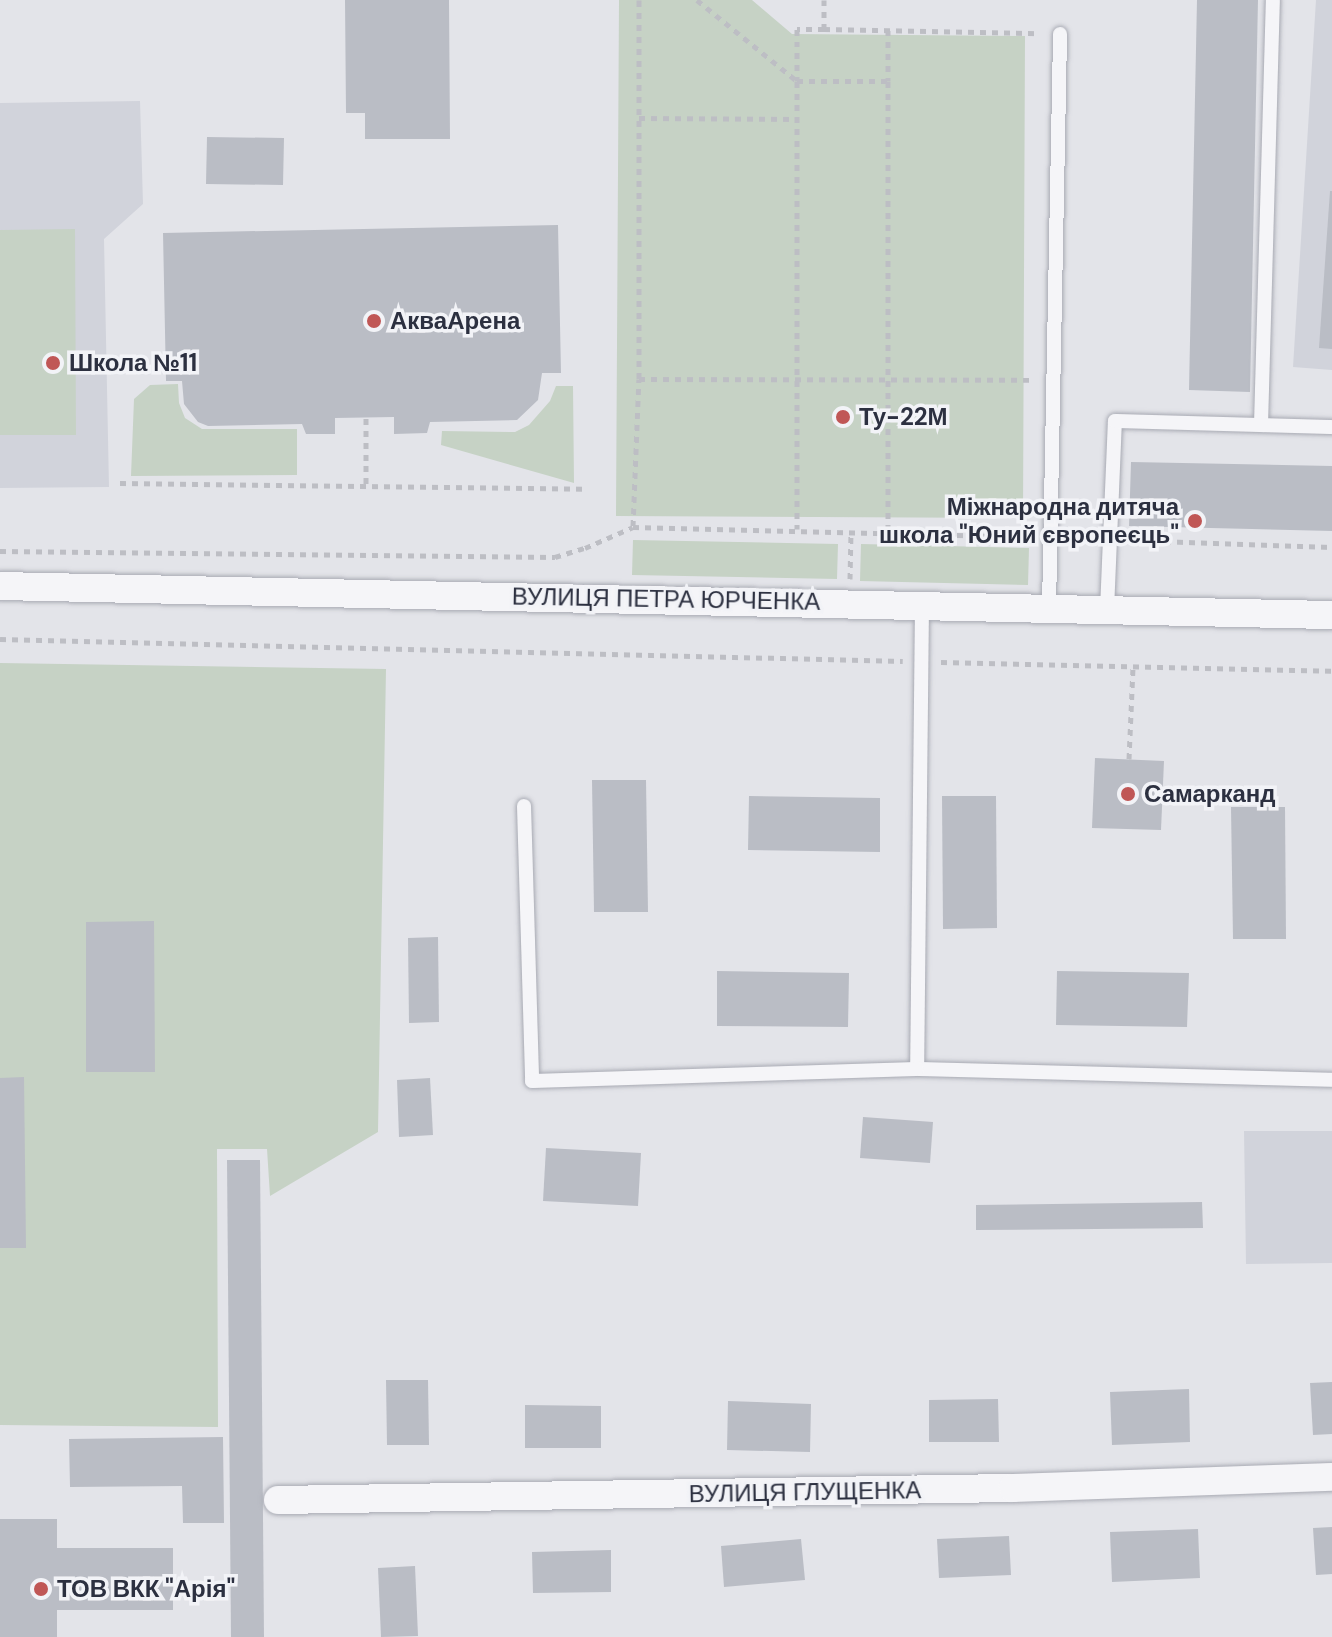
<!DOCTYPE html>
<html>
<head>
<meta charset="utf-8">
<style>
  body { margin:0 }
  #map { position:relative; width:1332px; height:1637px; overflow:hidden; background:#e3e4e9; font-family:"DM Sans",sans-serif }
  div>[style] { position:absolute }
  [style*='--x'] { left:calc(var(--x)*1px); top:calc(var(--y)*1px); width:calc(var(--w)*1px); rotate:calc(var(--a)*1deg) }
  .built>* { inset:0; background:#d1d3db }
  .green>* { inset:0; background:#c6d2c5 }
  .building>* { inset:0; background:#babdc5 }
  .path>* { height:5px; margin-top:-2.5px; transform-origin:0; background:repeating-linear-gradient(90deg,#bdbec4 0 6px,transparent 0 12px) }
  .roads { filter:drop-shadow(0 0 2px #a8aab3) drop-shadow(0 0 2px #a8aab3) }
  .service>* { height:14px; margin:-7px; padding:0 7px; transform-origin:7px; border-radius:7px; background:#f5f5f8 }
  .minor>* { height:28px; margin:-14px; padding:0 14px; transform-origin:14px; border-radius:14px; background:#f5f5f8 }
  .dots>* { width:22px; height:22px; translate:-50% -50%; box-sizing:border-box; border:4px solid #f2f3f7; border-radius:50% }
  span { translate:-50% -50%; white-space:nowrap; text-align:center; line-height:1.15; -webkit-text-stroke:7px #f2f3f7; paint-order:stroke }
  .poi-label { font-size:24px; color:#2c3040; font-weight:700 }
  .left { translate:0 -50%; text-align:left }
  .right { translate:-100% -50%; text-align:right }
  .street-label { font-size:24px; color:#2c3040 }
</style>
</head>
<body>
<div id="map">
  <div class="built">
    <i style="clip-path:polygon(1316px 0,1332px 0,1332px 370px,1293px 367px)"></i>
    <i style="clip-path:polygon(140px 101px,143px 204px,104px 239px,109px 487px,0 488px,0 103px)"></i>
    <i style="clip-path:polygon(1244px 1131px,1332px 1131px,1332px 1263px,1246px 1264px)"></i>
  </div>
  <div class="green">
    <i style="clip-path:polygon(619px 0,752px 0,792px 34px,1025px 36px,1023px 518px,616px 516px)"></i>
    <i style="clip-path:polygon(75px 229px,76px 435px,0 435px,0 230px)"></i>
    <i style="clip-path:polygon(178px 384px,179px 403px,185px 418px,202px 429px,297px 429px,297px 475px,131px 476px,134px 399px,150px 385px)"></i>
    <i style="clip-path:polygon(556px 386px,573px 386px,574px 483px,441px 445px,442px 431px,515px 432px,529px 425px,550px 401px)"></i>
    <i style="clip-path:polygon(633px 540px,838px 544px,837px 579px,632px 575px)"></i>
    <i style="clip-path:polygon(861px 544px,1029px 548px,1028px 585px,860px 581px)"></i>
    <i style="clip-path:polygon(0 663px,386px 669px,378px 1132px,270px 1196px,267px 1149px,217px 1149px,218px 1427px,0 1425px)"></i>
  </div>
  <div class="building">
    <i style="clip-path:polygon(345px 0,449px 0,450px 139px,365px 139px,365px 113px,346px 113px)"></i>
    <i style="clip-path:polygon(1197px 0,1258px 0,1250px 392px,1189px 390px)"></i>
    <i style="clip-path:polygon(207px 137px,284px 138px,283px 185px,206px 184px)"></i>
    <i style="clip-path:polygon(1330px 191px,1332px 191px,1332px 349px,1319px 348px)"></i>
    <i style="clip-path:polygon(558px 225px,561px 373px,542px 373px,538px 400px,517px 420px,430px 422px,427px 433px,394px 434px,394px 417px,335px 418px,335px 434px,306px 434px,302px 424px,208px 426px,198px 422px,184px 404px,182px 381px,166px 381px,163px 233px)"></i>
    <i style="clip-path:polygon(1131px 462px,1332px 466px,1332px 531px,1129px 526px)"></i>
    <i style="clip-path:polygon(1095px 758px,1164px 761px,1161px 830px,1092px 828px)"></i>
    <i style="clip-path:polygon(592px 780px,646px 780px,648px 912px,594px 912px)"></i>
    <i style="clip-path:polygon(749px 796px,880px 798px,880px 852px,748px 850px)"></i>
    <i style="clip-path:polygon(942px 796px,996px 796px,997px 928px,943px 929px)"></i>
    <i style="clip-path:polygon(1231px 807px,1285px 807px,1286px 939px,1233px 939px)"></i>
    <i style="clip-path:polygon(154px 921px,155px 1072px,86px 1072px,86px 922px)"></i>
    <i style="clip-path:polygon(438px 937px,439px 1022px,409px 1023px,408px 938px)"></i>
    <i style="clip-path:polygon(717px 971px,849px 973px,848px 1027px,717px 1026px)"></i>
    <i style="clip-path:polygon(1057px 971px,1189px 973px,1187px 1027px,1056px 1025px)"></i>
    <i style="clip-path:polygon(24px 1077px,26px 1248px,0 1248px,0 1078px)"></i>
    <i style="clip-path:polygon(430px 1078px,433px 1135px,399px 1137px,397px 1080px)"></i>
    <i style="clip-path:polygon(863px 1117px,933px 1122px,930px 1163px,860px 1158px)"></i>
    <i style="clip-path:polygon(546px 1148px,641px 1153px,638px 1206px,543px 1201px)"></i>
    <i style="clip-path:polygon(227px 1160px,260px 1160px,264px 1637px,231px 1637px)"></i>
    <i style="clip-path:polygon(1202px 1202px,1203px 1228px,976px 1230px,976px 1205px)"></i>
    <i style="clip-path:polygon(386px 1380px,428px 1380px,429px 1445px,387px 1445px)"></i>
    <i style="clip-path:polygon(1332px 1382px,1332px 1434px,1313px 1435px,1310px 1383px)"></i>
    <i style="clip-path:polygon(1189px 1389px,1190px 1442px,1112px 1445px,1110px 1392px)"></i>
    <i style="clip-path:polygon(998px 1399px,999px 1442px,929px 1442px,929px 1400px)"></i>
    <i style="clip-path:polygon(728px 1401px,811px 1404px,810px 1452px,727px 1450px)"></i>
    <i style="clip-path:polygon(525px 1405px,601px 1406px,601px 1448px,525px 1448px)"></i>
    <i style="clip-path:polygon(223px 1437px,224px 1523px,183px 1523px,182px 1486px,70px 1487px,69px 1439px)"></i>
    <i style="clip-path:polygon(0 1519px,57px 1519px,57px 1548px,173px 1548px,173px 1610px,57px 1610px,57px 1637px,0 1637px)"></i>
    <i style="clip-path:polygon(1332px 1527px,1332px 1574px,1316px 1575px,1313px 1528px)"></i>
    <i style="clip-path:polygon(1198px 1529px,1200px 1578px,1112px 1582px,1110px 1532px)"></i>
    <i style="clip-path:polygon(1009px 1536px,1011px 1575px,939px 1578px,937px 1539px)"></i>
    <i style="clip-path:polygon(801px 1539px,805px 1580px,724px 1587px,721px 1546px)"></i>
    <i style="clip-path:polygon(611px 1550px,611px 1592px,533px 1593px,532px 1552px)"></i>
    <i style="clip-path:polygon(415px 1566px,418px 1636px,381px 1637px,378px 1568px)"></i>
  </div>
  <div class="path">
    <i style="--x:639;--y:0;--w:379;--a:90"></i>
    <i style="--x:639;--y:379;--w:395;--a:0.1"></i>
    <i style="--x:697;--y:0;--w:129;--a:39"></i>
    <i style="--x:797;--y:81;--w:448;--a:90"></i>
    <i style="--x:824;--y:0;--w:29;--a:90"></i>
    <i style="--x:824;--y:29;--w:215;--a:1.1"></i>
    <i style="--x:824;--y:29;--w:27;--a:180"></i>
    <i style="--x:797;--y:29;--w:52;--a:90"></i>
    <i style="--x:797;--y:81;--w:91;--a:0"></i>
    <i style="--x:888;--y:81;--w:452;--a:90"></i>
    <i style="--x:888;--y:30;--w:51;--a:90"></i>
    <i style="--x:639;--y:118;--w:158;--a:0.4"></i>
    <i style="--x:366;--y:418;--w:68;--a:90"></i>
    <i style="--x:120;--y:483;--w:465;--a:0.7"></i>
    <i style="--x:633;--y:526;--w:147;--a:-87.7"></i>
    <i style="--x:1069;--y:538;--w:22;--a:3"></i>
    <i style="--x:1129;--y:540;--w:203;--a:2"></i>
    <i style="--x:0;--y:551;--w:555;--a:0.62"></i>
    <i style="--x:555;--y:557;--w:31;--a:-17"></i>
    <i style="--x:585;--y:548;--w:52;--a:-23.6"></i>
    <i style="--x:633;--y:527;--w:398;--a:1.4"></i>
    <i style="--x:850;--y:579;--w:47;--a:-88.8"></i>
    <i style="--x:0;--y:639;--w:903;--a:1.4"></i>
    <i style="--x:941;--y:662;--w:391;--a:1.3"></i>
    <i style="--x:1129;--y:759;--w:92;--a:-87.5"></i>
  </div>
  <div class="roads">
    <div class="service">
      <i style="--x:1261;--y:425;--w:425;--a:-88.4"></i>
      <i style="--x:922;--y:605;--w:464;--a:90.6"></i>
      <i style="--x:917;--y:1069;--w:415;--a:1.5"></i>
      <i style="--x:1049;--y:609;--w:575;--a:-88.9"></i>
      <i style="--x:1107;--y:610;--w:189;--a:-87.6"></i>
      <i style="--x:1115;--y:421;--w:217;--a:1.6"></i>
      <i style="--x:524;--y:806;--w:275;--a:88.3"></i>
      <i style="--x:532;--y:1081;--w:385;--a:-1.8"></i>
    </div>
    <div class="minor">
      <i style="--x:0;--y:586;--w:1332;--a:1.25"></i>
      <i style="--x:278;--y:1500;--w:735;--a:-0.94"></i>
      <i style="--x:1013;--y:1488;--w:319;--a:-2"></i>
    </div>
  </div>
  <div class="dots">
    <i style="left:374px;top:321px;background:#c05756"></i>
    <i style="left:53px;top:363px;background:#c05756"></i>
    <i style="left:843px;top:417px;background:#c05756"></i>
    <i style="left:1195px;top:521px;background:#c05756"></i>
    <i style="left:1128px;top:794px;background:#c05756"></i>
    <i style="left:41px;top:1589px;background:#c05756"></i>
  </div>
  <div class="poi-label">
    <span class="left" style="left:390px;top:321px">АкваАрена</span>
    <span class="left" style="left:69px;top:363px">Школа №11</span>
    <span class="left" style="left:859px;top:417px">Ту-22М</span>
    <span class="right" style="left:1179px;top:521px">Міжнародна дитяча<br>школа "Юний європеєць"</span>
    <span class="left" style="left:1144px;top:794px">Самарканд</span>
    <span class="left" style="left:57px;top:1589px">ТОВ ВКК "Арія"</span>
  </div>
  <div class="street-label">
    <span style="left:666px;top:599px;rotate:1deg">ВУЛИЦЯ ПЕТРА ЮРЧЕНКА</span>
    <span style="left:805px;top:1492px;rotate:-1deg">ВУЛИЦЯ ГЛУЩЕНКА</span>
  </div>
</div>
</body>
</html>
